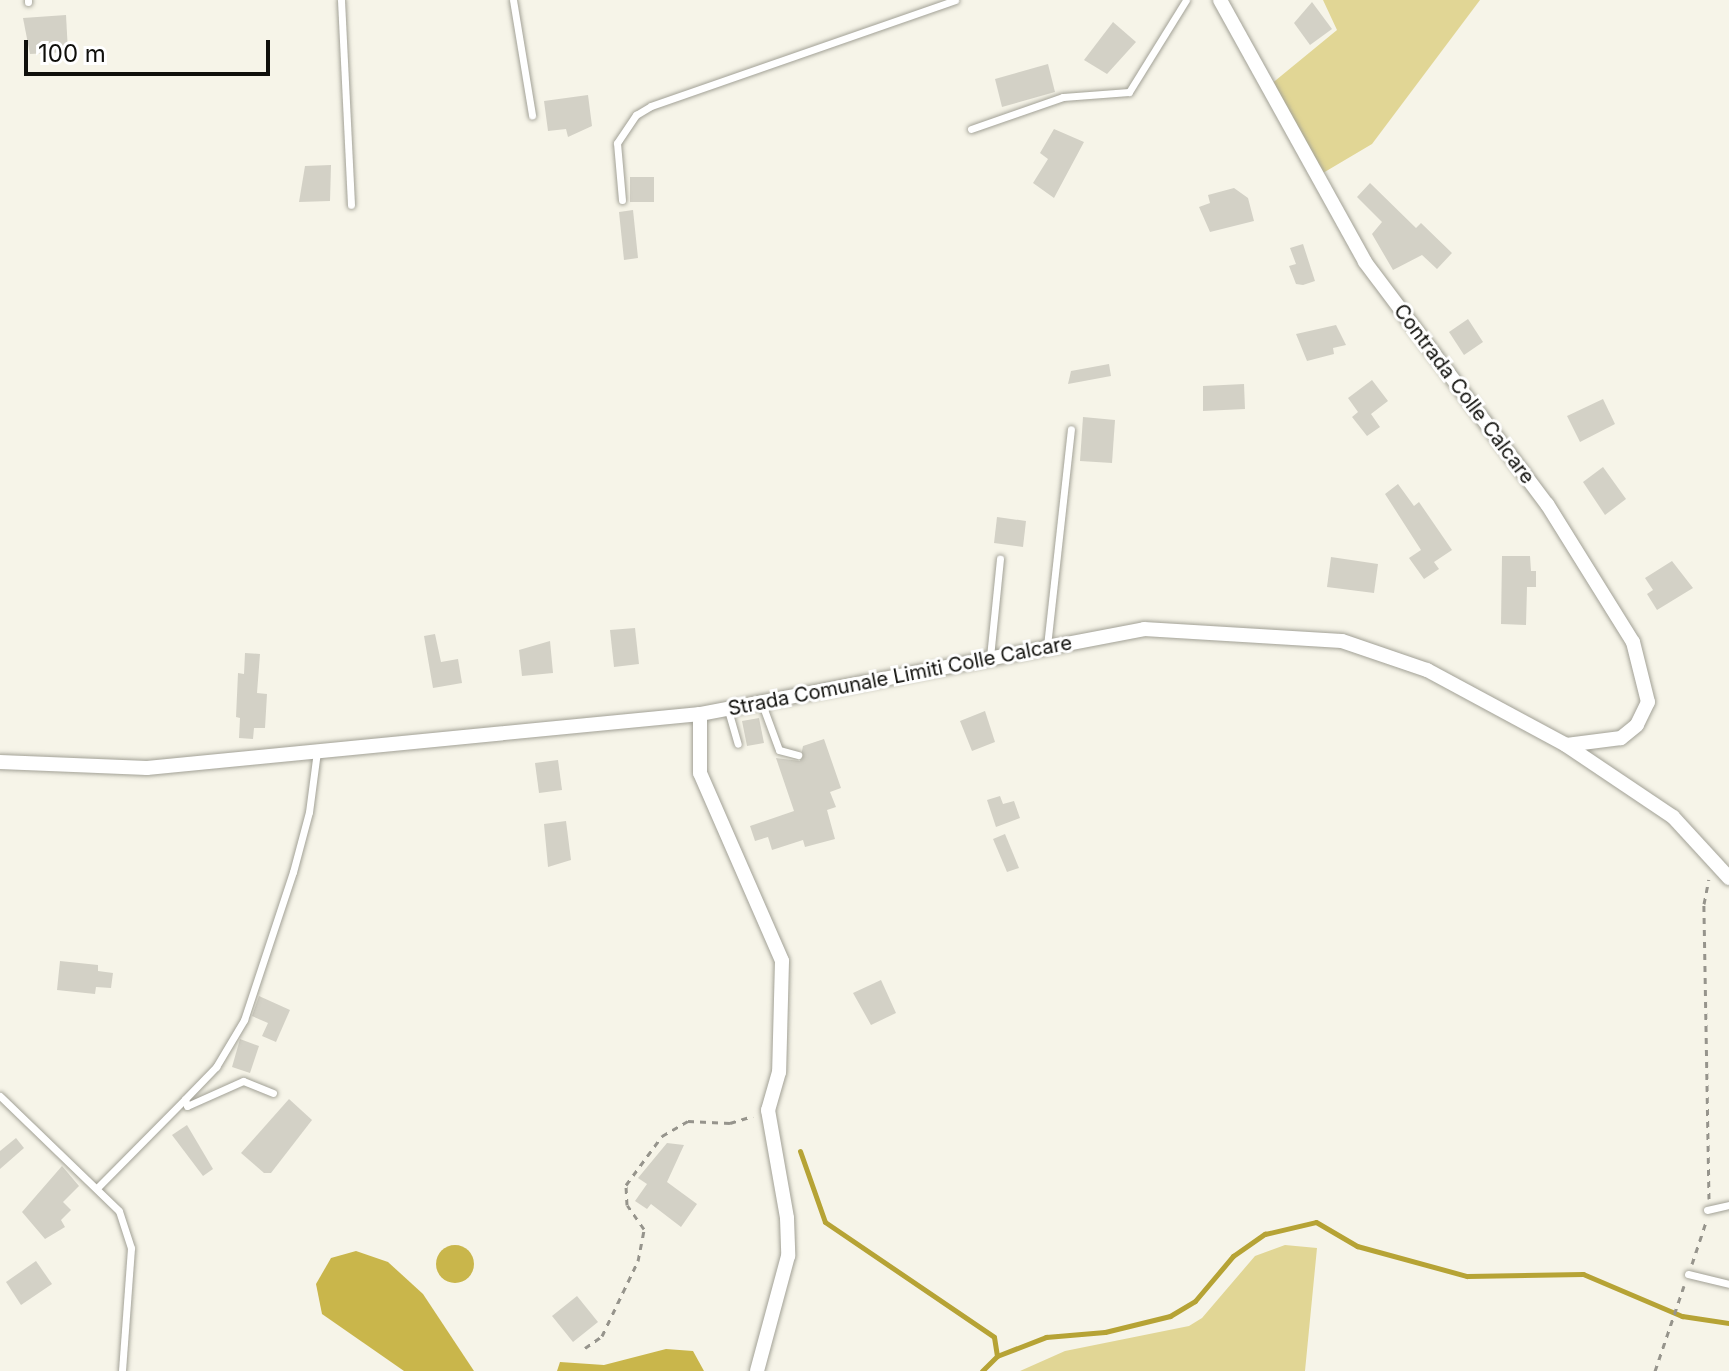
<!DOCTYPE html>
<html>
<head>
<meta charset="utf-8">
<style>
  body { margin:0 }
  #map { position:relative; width:1729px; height:1371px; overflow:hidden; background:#f6f4e8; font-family:Inter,sans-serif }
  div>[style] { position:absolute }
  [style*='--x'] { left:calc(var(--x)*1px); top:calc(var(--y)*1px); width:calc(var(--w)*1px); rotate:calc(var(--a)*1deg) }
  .green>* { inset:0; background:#e1d695 }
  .forest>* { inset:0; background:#c9b64b }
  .round { border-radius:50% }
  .stream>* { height:5px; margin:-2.5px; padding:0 2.5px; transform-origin:2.5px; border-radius:2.5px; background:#b6a335 }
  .building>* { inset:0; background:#d3d1c6 }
  .path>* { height:3px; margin-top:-1.5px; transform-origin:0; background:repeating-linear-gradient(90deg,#96948c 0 6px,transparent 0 12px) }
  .roads { filter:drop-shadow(0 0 2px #a2a196) drop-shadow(0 0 2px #a2a196) }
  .service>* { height:7px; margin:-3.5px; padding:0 3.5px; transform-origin:3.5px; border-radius:3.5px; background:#fff }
  .minor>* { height:14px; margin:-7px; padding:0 7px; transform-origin:7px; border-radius:7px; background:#fff }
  span { translate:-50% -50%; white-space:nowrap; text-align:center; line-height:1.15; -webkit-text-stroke:6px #fff; paint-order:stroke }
  .street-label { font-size:20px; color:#0f0f0b }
  .scale { position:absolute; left:24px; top:40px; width:246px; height:36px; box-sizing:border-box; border:4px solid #0f0f0b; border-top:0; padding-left:10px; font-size:24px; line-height:28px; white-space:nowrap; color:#0f0f0b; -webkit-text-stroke:6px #fff; paint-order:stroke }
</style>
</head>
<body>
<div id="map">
  <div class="green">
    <i style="clip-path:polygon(1323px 0,1480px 0,1372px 144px,1323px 173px,1270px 85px,1337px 30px)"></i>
    <i style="clip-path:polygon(1285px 1245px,1317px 1248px,1305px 1371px,1020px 1371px,1065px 1351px,1189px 1326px,1202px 1318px,1255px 1256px)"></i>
  </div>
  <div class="forest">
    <i class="round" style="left:436px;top:1245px;width:38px;height:38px"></i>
    <i style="clip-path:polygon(356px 1251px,388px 1262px,423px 1294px,474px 1371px,404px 1371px,322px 1314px,316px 1284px,331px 1258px)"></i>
    <i style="clip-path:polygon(666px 1349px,693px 1351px,704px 1371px,557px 1371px,560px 1362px,604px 1365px)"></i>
  </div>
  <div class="stream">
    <i style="--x:800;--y:1151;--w:75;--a:70.6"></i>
    <i style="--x:825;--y:1222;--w:204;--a:34.2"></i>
    <i style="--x:994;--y:1337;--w:19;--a:81"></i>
    <i style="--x:982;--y:1371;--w:21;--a:-45"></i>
    <i style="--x:997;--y:1356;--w:53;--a:-21.2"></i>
    <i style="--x:1046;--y:1337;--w:59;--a:-4.8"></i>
    <i style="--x:1105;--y:1332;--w:67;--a:-13.8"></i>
    <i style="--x:1170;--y:1316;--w:29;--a:-31"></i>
    <i style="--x:1195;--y:1301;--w:59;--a:-49.8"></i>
    <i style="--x:1233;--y:1256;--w:39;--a:-35"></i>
    <i style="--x:1265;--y:1234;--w:52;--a:-13.2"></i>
    <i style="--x:1316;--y:1222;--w:48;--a:30.3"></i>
    <i style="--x:1357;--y:1246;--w:114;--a:15.3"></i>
    <i style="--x:1467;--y:1276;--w:116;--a:-1"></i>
    <i style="--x:1583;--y:1274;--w:108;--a:23"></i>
    <i style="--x:1682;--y:1316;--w:48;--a:8.5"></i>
  </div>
  <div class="building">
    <i style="clip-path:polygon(1312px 2px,1332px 29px,1310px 45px,1294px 23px)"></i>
    <i style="clip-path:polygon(66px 15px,68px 52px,30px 54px,23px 18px)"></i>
    <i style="clip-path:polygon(1113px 22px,1136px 42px,1107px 74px,1084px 60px)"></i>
    <i style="clip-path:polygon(1048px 64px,1055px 92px,1002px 107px,995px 79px)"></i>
    <i style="clip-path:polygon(588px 95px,592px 126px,568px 137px,566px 129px,548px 131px,544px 101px)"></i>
    <i style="clip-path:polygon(1054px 129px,1084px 142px,1054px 198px,1033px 183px,1048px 159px,1040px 153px)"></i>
    <i style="clip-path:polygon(331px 165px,330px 201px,299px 202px,305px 166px)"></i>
    <i style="clip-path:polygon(630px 177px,654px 177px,654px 202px,630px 202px)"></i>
    <i style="clip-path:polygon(1370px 183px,1416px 228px,1421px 223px,1452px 253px,1437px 269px,1422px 255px,1393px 270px,1372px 234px,1382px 222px,1357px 197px)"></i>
    <i style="clip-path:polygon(1234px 188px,1248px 198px,1254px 221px,1210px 232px,1199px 207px,1210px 203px,1208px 195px)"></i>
    <i style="clip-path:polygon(633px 210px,638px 258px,624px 260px,619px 212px)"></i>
    <i style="clip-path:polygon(1303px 244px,1315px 281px,1303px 285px,1296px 284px,1289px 266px,1296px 264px,1290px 248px)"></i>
    <i style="clip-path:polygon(1468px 319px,1483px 342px,1464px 355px,1449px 332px)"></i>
    <i style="clip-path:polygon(1336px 325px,1346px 345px,1333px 348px,1334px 354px,1307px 361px,1296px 334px)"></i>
    <i style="clip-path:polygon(1109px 364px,1111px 376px,1068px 384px,1071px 371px)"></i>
    <i style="clip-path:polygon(1372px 380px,1388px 401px,1371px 414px,1380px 427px,1367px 436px,1352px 417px,1358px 412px,1348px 398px)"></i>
    <i style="clip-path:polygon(1244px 384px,1245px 409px,1203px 411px,1203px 386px)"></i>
    <i style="clip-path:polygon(1603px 399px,1615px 424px,1580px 442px,1567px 416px)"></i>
    <i style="clip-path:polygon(1083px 417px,1115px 420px,1112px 463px,1080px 461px)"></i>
    <i style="clip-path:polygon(1603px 467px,1626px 499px,1605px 515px,1583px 482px)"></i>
    <i style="clip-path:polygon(1398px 484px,1414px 506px,1419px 502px,1452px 550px,1434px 562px,1439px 569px,1424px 579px,1409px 558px,1421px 550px,1385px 494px)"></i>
    <i style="clip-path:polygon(997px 517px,1026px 521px,1023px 547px,994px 543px)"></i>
    <i style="clip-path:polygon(1502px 556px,1530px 556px,1531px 571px,1536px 571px,1536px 587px,1527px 587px,1526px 625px,1501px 624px)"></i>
    <i style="clip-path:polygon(1331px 557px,1378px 564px,1374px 593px,1327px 587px)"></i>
    <i style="clip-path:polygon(1672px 561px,1693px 588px,1657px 610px,1647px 594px,1653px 590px,1645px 578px)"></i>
    <i style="clip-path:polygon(635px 628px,639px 664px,614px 667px,610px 630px)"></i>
    <i style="clip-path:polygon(435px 634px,441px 662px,458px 659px,462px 683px,433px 688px,424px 636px)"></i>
    <i style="clip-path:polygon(550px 641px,553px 673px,522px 676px,519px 650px)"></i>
    <i style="clip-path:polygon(245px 653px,260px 654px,257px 693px,267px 694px,265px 728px,254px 728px,253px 739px,239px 738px,240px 718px,236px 717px,238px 673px,244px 674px)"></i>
    <i style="clip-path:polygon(985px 711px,995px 742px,972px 751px,960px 721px)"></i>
    <i style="clip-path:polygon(759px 718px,764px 743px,747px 746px,742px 721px)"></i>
    <i style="clip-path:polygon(824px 739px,841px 788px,830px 792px,836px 807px,827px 810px,835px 839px,805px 847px,803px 840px,772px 850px,768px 837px,755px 841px,750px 826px,794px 811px,776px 758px,800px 761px,803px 746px)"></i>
    <i style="clip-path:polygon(558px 760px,562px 790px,539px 793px,535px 763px)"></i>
    <i style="clip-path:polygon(1000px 796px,1003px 804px,1014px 801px,1020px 818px,996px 827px,987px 800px)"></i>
    <i style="clip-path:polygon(566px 821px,571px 860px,548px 867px,544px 824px)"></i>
    <i style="clip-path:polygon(1005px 834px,1019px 868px,1007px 872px,993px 839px)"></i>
    <i style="clip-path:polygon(60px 961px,98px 965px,98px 971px,113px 973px,111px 988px,96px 987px,95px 994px,57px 990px)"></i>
    <i style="clip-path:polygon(881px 980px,896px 1013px,871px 1025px,853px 993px)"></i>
    <i style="clip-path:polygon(259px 996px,290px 1010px,276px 1042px,262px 1036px,268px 1023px,252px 1016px)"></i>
    <i style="clip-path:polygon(240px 1039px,259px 1046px,250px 1073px,232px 1067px)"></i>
    <i style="clip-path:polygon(289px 1099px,312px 1120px,271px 1173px,264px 1173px,241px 1153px)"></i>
    <i style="clip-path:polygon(187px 1125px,213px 1169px,203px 1176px,172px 1135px)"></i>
    <i style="clip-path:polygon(16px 1138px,24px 1148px,0 1169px,0 1151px)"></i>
    <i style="clip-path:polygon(667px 1143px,684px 1145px,667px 1182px,697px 1204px,681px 1227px,651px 1204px,647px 1209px,635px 1201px,647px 1184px,638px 1178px)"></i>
    <i style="clip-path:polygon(62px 1166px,79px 1186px,63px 1202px,71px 1210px,61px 1220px,65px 1227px,45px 1239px,22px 1212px)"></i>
    <i style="clip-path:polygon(36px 1261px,52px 1284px,21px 1305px,6px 1282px)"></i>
    <i style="clip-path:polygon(577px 1296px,598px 1322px,573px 1342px,552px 1316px)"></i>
  </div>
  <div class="path">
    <i style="--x:1709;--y:1199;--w:295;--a:-91"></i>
    <i style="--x:1704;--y:904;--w:25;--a:-79"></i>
    <i style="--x:1692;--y:1264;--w:44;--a:-71.6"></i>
    <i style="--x:585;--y:1348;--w:21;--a:-35"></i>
    <i style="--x:602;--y:1336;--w:83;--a:-64.4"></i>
    <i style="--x:638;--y:1261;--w:33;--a:-79"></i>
    <i style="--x:644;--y:1229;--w:29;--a:-125"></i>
    <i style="--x:627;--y:1205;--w:20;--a:-93"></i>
    <i style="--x:626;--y:1185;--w:61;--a:-53.7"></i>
    <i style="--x:662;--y:1136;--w:30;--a:-30"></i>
    <i style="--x:688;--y:1121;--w:42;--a:2.7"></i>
    <i style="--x:730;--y:1123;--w:24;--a:-17"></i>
    <i style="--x:1655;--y:1371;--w:90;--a:-71.2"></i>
  </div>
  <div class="roads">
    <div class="service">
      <i style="--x:28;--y:0;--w:2;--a:90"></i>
      <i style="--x:341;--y:0;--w:205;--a:87.2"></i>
      <i style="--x:513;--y:0;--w:117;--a:80.6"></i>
      <i style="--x:971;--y:129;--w:97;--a:-19.2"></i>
      <i style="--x:1063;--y:97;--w:66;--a:-4.3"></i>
      <i style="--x:1129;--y:92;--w:108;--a:-58.2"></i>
      <i style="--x:622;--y:200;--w:57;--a:-95"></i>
      <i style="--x:617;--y:143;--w:34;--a:-56"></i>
      <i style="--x:636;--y:115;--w:17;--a:-31"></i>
      <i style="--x:651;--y:106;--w:322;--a:-19.2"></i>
      <i style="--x:1047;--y:646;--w:218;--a:-83.7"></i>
      <i style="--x:990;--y:657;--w:99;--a:-84.2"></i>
      <i style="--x:762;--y:704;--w:49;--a:69.7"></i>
      <i style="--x:779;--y:750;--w:20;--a:15"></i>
      <i style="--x:728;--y:710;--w:35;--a:74"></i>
      <i style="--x:273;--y:1093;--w:32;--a:-158"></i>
      <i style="--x:243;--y:1081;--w:61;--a:155.9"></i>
      <i style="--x:187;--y:1106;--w:7;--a:-106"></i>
      <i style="--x:185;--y:1099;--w:45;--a:-45.9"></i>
      <i style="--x:216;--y:1067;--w:55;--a:-59.2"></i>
      <i style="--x:244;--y:1020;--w:156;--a:-71.7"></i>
      <i style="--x:293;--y:872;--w:62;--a:-75.1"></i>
      <i style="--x:309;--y:812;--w:62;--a:-82.5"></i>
      <i style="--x:0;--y:1096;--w:165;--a:44"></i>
      <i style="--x:119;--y:1211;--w:39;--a:72"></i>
      <i style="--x:131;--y:1248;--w:123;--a:94.2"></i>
      <i style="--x:97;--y:1188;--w:125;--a:-45.3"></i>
      <i style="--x:1707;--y:1210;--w:23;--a:-13"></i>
      <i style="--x:1688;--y:1274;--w:42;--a:13.7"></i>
    </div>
    <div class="minor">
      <i style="--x:1220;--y:0;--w:299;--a:61"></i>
      <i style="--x:1365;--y:262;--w:303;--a:53.1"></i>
      <i style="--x:1547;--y:504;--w:163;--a:58.1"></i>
      <i style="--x:1633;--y:642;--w:62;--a:76"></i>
      <i style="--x:1648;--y:702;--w:25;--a:116"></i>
      <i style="--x:1637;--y:725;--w:21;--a:141"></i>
      <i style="--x:1621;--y:738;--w:55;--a:172.7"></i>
      <i style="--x:700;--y:714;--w:59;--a:90"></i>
      <i style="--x:700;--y:773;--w:205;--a:66.4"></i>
      <i style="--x:782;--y:961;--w:111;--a:91.5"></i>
      <i style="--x:779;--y:1072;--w:40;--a:106"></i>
      <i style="--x:768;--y:1110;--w:110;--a:80"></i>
      <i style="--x:787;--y:1218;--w:38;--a:88"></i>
      <i style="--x:788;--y:1256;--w:119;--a:105.1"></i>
      <i style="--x:0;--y:762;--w:147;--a:2.3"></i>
      <i style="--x:147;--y:768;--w:556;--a:-5.58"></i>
      <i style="--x:700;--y:714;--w:452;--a:-10.8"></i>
      <i style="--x:1144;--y:629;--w:198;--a:3.5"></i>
      <i style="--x:1342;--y:641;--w:90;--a:18.8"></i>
      <i style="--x:1427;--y:670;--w:158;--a:28.3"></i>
      <i style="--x:1566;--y:745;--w:129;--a:33.9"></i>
      <i style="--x:1673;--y:817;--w:83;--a:47.4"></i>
    </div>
  </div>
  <div class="street-label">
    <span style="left:1464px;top:394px;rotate:53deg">Contrada Colle Calcare</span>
    <span style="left:900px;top:676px;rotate:-11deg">Strada Comunale Limiti Colle Calcare</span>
  </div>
  <div class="scale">100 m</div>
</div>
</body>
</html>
